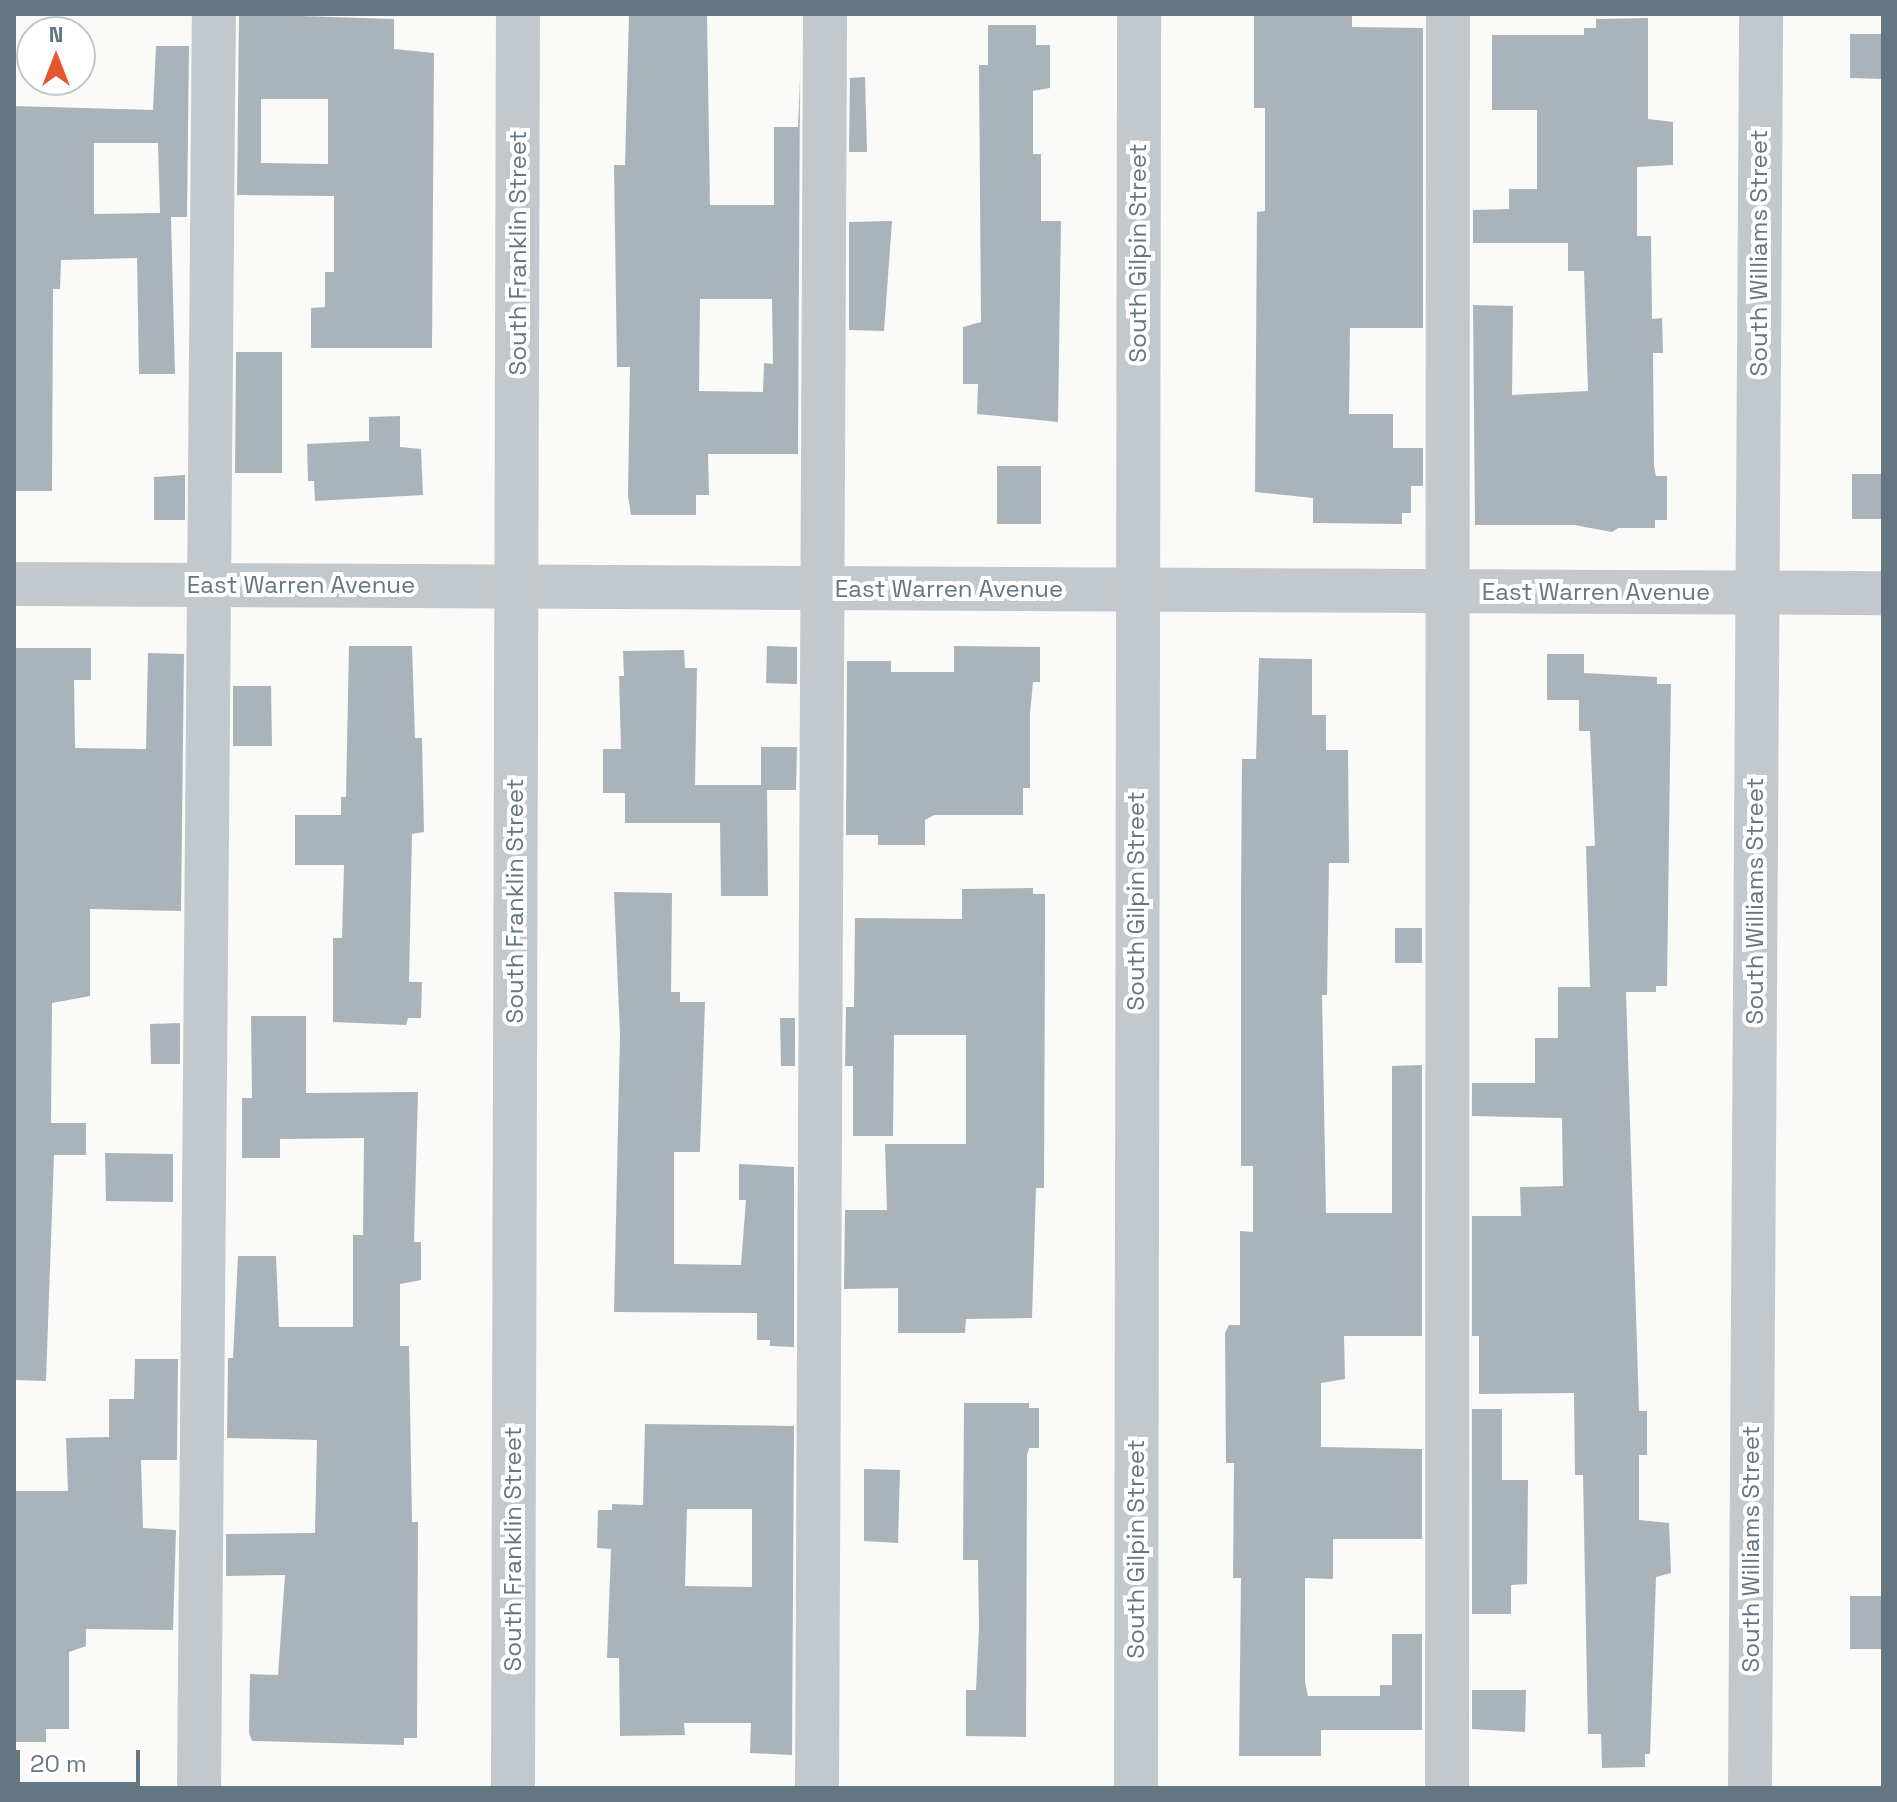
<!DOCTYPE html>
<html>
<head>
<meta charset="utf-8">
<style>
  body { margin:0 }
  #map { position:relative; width:1897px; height:1802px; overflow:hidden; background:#fafaf8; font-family:"Space Grotesk",sans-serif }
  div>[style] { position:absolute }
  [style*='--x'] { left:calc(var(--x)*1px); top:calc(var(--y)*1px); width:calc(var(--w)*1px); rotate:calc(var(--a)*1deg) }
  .building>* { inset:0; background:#aab3b9 }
  .minor>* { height:44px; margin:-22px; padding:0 22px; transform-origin:22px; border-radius:22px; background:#c3c8cc }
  span { translate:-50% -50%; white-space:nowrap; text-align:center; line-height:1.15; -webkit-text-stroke:8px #fff; paint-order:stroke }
  .street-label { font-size:24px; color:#657683 }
  .frame { position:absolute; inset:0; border:16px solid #657683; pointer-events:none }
  .north { position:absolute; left:16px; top:16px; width:80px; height:80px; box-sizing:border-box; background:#fff; border:2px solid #c1c8cd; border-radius:50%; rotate:0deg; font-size:22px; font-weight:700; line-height:32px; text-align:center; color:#657683 }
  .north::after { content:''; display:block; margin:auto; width:28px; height:36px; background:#e4572e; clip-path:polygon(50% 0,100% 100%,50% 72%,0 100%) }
  .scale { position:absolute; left:16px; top:1750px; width:124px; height:36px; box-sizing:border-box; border:4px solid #657683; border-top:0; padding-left:10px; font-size:24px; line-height:28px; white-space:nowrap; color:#657683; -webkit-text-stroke:6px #fff; paint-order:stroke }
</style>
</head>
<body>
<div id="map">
  <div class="building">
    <i style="clip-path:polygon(evenodd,239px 14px,394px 19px,394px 49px,434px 53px,432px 348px,311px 348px,311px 308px,325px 307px,325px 272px,334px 272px,334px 196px,237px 195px,239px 14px,261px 99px,328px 99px,328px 164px,261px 163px,261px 99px)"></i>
    <i style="clip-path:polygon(evenodd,629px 14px,707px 14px,710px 205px,774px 205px,774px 127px,798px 127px,800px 78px,798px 454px,708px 454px,709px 495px,696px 495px,696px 515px,631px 515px,628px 496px,630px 367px,617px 367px,614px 165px,625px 165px,629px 14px,700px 299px,772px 299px,773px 364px,764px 363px,763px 392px,699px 391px,700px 299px)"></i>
    <i style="clip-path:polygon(1254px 14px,1352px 14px,1352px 27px,1423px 28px,1423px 328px,1350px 328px,1349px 414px,1393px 414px,1393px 448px,1423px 448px,1423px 486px,1411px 486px,1411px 513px,1402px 513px,1402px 524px,1313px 523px,1313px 498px,1255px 492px,1257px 212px,1265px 211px,1265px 108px,1254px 108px)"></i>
    <i style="clip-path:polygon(1648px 18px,1648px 119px,1673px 122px,1673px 165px,1637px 167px,1637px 236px,1651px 236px,1652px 319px,1662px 318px,1663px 353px,1653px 353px,1654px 466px,1656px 476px,1667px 476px,1667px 520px,1655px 520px,1655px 528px,1618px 528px,1612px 532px,1574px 525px,1475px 525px,1473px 305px,1513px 306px,1512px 395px,1588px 391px,1584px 271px,1568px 271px,1568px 243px,1473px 243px,1473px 210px,1509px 209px,1509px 189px,1537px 189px,1537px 110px,1492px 110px,1492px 35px,1584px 35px,1584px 28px,1596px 28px,1596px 19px)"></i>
    <i style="clip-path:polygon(988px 25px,1036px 25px,1036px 45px,1050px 45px,1050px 88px,1033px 91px,1033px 154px,1041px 154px,1041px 221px,1061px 221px,1058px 422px,977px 414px,978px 384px,963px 384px,963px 327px,981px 322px,979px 65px,988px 65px)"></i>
    <i style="clip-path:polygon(1850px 34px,1883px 34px,1883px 79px,1850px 78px)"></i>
    <i style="clip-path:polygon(evenodd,156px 46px,189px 46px,187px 217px,171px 217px,175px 374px,139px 374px,137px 258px,61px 260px,60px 289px,53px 289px,52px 491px,14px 491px,14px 106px,153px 110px,156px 46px,94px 143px,158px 143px,160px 213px,94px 214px,94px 143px)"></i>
    <i style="clip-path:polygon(865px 77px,867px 152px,849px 152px,850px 78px)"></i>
    <i style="clip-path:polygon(892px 221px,884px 331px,849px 330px,849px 222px)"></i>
    <i style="clip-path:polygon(236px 352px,282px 352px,282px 473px,235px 473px)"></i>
    <i style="clip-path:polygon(400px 416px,400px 447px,421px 449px,423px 495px,315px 501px,314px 481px,308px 481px,307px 444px,369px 441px,369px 417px)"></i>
    <i style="clip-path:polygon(997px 466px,1041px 466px,1041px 524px,997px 524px)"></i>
    <i style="clip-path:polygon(1852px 474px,1883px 474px,1883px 519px,1852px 519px)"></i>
    <i style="clip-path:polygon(185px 475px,185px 520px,154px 520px,154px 477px)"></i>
    <i style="clip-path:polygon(349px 646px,412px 646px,415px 738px,422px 738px,424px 832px,412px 834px,409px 982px,422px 982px,421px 1018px,408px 1018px,406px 1025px,333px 1022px,333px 938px,342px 938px,344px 865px,295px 865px,295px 815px,341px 815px,341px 797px,346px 797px)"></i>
    <i style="clip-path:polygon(767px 646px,797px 647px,797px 684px,766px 683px)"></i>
    <i style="clip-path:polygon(954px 646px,1040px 647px,1040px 682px,1033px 682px,1030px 714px,1030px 788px,1023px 788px,1023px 815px,934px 815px,925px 820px,925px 845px,878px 845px,878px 835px,846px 835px,847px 661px,891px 661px,891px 672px,954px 672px)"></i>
    <i style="clip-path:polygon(14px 648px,91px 648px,91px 680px,74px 680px,75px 748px,146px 749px,148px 653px,184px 654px,181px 911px,90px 909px,90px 996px,52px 1003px,51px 1123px,86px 1123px,86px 1155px,54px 1155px,46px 1381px,14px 1380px)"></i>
    <i style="clip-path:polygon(684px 650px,685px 668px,697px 668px,695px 785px,761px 785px,761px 747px,797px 747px,796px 790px,767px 790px,768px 896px,721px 896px,720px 823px,625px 823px,625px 793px,603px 793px,603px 749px,621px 749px,619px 676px,624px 676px,623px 651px)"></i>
    <i style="clip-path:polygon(1547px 654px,1584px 654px,1584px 673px,1657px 677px,1657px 684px,1671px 684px,1667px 986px,1656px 986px,1656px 992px,1626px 992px,1639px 1411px,1647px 1411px,1647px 1455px,1639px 1455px,1639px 1520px,1669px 1523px,1671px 1573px,1656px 1577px,1650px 1754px,1645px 1754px,1645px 1767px,1602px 1768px,1601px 1734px,1588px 1734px,1583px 1475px,1575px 1475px,1574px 1393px,1479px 1394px,1479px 1336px,1472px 1336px,1472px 1216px,1521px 1216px,1520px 1187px,1563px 1186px,1562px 1118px,1472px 1116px,1472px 1083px,1535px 1083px,1535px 1038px,1558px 1038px,1558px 987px,1590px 987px,1586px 846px,1595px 846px,1590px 731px,1579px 731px,1579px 700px,1547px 700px)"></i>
    <i style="clip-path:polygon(1259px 658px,1312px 659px,1312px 715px,1326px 715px,1326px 750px,1348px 750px,1349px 863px,1329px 863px,1327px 995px,1322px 995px,1326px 1213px,1392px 1213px,1392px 1066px,1422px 1065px,1422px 1336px,1344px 1336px,1345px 1379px,1321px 1383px,1321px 1447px,1422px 1449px,1422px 1539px,1333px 1539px,1333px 1579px,1305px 1578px,1305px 1682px,1308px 1696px,1380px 1696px,1380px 1685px,1392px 1685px,1392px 1634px,1422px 1634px,1422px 1730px,1321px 1730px,1321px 1756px,1239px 1756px,1241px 1578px,1233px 1578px,1234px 1463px,1226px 1463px,1225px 1333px,1229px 1325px,1240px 1325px,1240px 1231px,1253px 1232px,1253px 1166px,1241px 1166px,1241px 898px,1242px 759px,1256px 759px)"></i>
    <i style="clip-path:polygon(233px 686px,271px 686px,272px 746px,233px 746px)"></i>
    <i style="clip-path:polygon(1033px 888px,1033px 894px,1045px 894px,1045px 938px,1044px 1188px,1036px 1188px,1032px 1318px,966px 1319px,965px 1333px,898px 1333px,898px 1288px,844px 1289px,845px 1210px,887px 1210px,885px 1144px,966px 1144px,966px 1035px,894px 1035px,893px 1136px,853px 1136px,853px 1066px,845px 1066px,846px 1007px,854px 1007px,855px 918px,962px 919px,962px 889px)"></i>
    <i style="clip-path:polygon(614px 892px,672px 893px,671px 992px,680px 992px,680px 1002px,705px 1002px,700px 1152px,674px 1152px,674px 1264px,741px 1265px,746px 1200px,739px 1200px,739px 1164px,794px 1167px,794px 1347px,770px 1346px,770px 1340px,757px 1340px,757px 1313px,614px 1312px,620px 1034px)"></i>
    <i style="clip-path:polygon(1395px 928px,1422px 928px,1422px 963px,1395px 963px)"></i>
    <i style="clip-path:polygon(251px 1016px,306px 1016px,306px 1093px,418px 1092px,414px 1242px,421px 1242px,421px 1280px,400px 1284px,400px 1346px,409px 1346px,412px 1522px,418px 1522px,417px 1738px,404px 1738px,404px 1745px,252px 1741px,249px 1733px,250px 1674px,278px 1675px,285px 1575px,226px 1576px,226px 1534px,315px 1533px,317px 1440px,227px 1438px,228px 1358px,233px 1358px,238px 1256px,276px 1256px,279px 1327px,353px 1327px,353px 1235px,363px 1235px,364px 1138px,280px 1139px,280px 1158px,242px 1158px,242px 1098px,252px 1098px)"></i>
    <i style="clip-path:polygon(780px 1018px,795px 1018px,795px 1066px,781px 1066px)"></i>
    <i style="clip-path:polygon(180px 1023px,180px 1064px,151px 1064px,150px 1024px)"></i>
    <i style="clip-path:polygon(105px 1153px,173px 1154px,173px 1202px,106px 1201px)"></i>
    <i style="clip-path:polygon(135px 1359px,178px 1359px,177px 1460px,141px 1460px,143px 1528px,176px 1530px,173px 1630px,86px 1629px,86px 1646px,69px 1652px,69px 1729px,46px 1729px,46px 1742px,14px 1742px,14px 1491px,68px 1491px,66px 1438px,109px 1437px,109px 1399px,134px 1399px)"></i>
    <i style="clip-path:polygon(964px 1403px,1029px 1403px,1029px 1408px,1039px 1408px,1039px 1448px,1029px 1448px,1027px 1455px,1026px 1737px,966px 1736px,966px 1690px,976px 1690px,979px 1627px,978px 1560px,963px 1560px)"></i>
    <i style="clip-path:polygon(1472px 1409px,1502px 1409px,1502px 1480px,1528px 1480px,1527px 1584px,1511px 1585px,1511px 1614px,1472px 1614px)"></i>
    <i style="clip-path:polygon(evenodd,645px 1424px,794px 1426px,792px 1755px,750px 1753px,751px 1723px,684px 1723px,685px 1735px,620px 1736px,619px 1658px,607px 1658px,611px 1549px,597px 1548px,598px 1510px,612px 1510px,612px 1504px,643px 1505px,645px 1424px,687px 1509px,752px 1509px,752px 1587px,685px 1586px,687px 1509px)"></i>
    <i style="clip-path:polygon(864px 1469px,900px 1470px,898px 1543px,864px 1541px)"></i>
    <i style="clip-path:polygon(1850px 1596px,1883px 1596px,1883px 1649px,1850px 1649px)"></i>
    <i style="clip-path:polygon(1472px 1690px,1526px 1690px,1525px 1732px,1472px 1729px)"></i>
  </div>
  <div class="minor">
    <i style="--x:14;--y:584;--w:1869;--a:0.28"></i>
    <i style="--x:199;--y:1788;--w:1774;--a:-89.52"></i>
    <i style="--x:513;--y:1788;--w:1774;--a:-89.84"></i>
    <i style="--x:817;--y:1788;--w:1774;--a:-89.74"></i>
    <i style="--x:1136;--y:1788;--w:1774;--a:-89.9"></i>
    <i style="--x:1447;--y:1788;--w:1774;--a:-89.97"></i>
    <i style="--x:1750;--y:1788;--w:1774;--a:-89.64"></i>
  </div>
  <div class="street-label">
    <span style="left:518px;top:253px;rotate:-90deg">South Franklin Street</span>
    <span style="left:1138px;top:253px;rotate:-90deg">South Gilpin Street</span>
    <span style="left:1759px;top:253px;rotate:-90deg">South Williams Street</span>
    <span style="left:301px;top:585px">East Warren Avenue</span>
    <span style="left:949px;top:589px">East Warren Avenue</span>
    <span style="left:1596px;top:592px">East Warren Avenue</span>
    <span style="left:515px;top:901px;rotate:-90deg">South Franklin Street</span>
    <span style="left:1136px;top:901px;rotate:-90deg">South Gilpin Street</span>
    <span style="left:1755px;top:901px;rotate:-90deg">South Williams Street</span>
    <span style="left:513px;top:1549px;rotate:-90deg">South Franklin Street</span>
    <span style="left:1136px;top:1549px;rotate:-90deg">South Gilpin Street</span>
    <span style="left:1751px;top:1549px;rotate:-90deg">South Williams Street</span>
  </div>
  <div class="frame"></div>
  <div class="north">N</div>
  <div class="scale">20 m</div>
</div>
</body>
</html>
